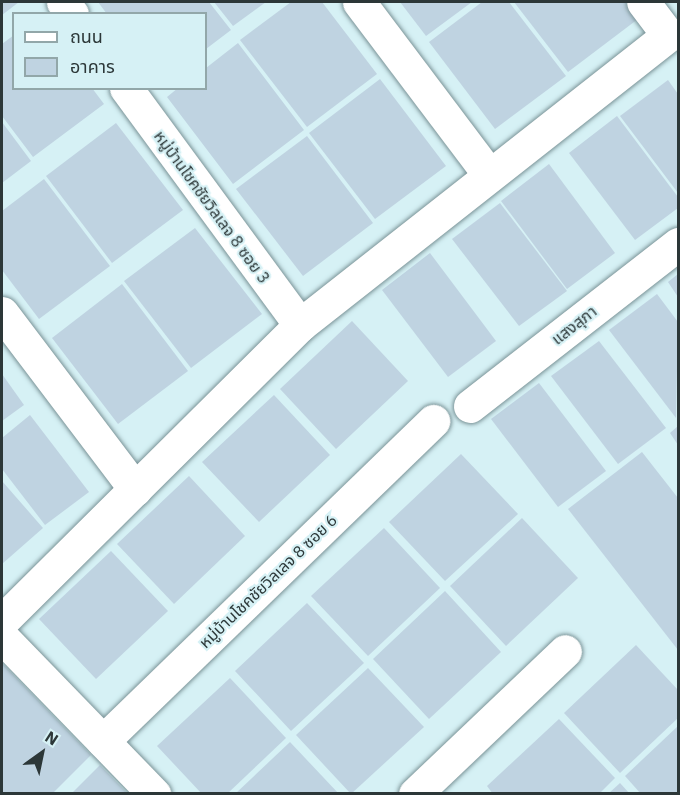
<!DOCTYPE html>
<html>
<head>
<meta charset="utf-8">
<style>
  body { margin:0 }
  #map { position:relative; width:680px; height:795px; overflow:hidden; background:#d6f1f5; font-family:"IBM Plex Sans","Noto Sans Thai",sans-serif }
  div>[style] { position:absolute }
  [style*='--x'] { left:calc(var(--x)*1px); top:calc(var(--y)*1px); width:calc(var(--w)*1px); rotate:calc(var(--a)*1deg) }
  .building>* { inset:0; background:#bfd3e1 }
  .roads { filter:drop-shadow(0 0 2px #7a9397) drop-shadow(0 0 2px #7a9397) }
  .minor>* { height:33px; margin:-16.5px; padding:0 16.5px; transform-origin:16.5px; border-radius:16.5px; background:#fff }
  span { translate:-50% -50%; white-space:nowrap; text-align:center; line-height:1.15; -webkit-text-stroke:4.5px #d6f1f5; paint-order:stroke }
  .street-label { font-size:16px; color:#2c3738 }
  .frame { position:absolute; inset:0; border:3px solid #2c3738; pointer-events:none }
  .legend { position:absolute; left:12px; top:12px; width:195px; height:78px; box-sizing:border-box; background:#d6f1f5; border:2px solid #92a7a9; margin:0; padding:8px 10px; list-style:none; font-size:18px; color:#2c3738 }
  .legend li { display:flex; align-items:center; gap:12px; height:30px }
  .legend b { width:30px; border:2px solid #92a7a9 }
  .north { position:absolute; left:12px; top:723px; width:60px; height:60px; -webkit-text-stroke:4px #d6f1f5; paint-order:stroke; rotate:33deg; font-size:16px; font-weight:700; line-height:24px; text-align:center; color:#2c3738 }
  .north::after { content:''; display:block; margin:auto; width:21px; height:27px; background:#2c3738; clip-path:polygon(50% 0,100% 100%,50% 72%,0 100%) }
</style>
</head>
<body>
<div id="map">
  <div class="building">
    <i style="clip-path:polygon(2px 2px,19px 2px,2px 15px)"></i>
    <i style="clip-path:polygon(98px 2px,209px 2px,231px 30px,206px 49px,206px 14px,107px 14px)"></i>
    <i style="clip-path:polygon(214px 2px,266px 2px,233px 26px)"></i>
    <i style="clip-path:polygon(291px 2px,322px 2px,377px 74px,307px 127px,240px 40px)"></i>
    <i style="clip-path:polygon(400px 2px,472px 2px,426px 36px)"></i>
    <i style="clip-path:polygon(482px 2px,509px 2px,566px 76px,495px 129px,429px 42px)"></i>
    <i style="clip-path:polygon(514px 2px,625px 2px,638px 19px,568px 72px)"></i>
    <i style="clip-path:polygon(14px 35px,14px 88px,92px 88px,104px 104px,33px 157px,2px 116px,2px 44px)"></i>
    <i style="clip-path:polygon(238px 43px,304px 130px,233px 184px,167px 97px,178px 88px,206px 88px,206px 68px)"></i>
    <i style="clip-path:polygon(380px 79px,446px 166px,375px 219px,309px 133px)"></i>
    <i style="clip-path:polygon(668px 80px,678px 94px,678px 193px,620px 116px)"></i>
    <i style="clip-path:polygon(617px 116px,678px 197px,678px 208px,635px 240px,569px 153px)"></i>
    <i style="clip-path:polygon(2px 122px,31px 161px,2px 183px)"></i>
    <i style="clip-path:polygon(116px 123px,183px 210px,112px 263px,46px 176px)"></i>
    <i style="clip-path:polygon(307px 136px,373px 223px,303px 276px,236px 189px)"></i>
    <i style="clip-path:polygon(549px 164px,615px 253px,567px 289px,501px 201px)"></i>
    <i style="clip-path:polygon(44px 179px,110px 266px,39px 319px,2px 270px,2px 211px)"></i>
    <i style="clip-path:polygon(500px 203px,567px 291px,519px 326px,452px 239px)"></i>
    <i style="clip-path:polygon(195px 228px,262px 314px,191px 368px,124px 281px)"></i>
    <i style="clip-path:polygon(430px 253px,496px 341px,448px 377px,382px 290px)"></i>
    <i style="clip-path:polygon(678px 274px,678px 297px,668px 282px)"></i>
    <i style="clip-path:polygon(122px 284px,188px 371px,118px 424px,52px 338px)"></i>
    <i style="clip-path:polygon(657px 294px,678px 322px,676px 418px,609px 330px)"></i>
    <i style="clip-path:polygon(352px 321px,408px 381px,336px 449px,280px 389px)"></i>
    <i style="clip-path:polygon(599px 341px,666px 428px,618px 464px,551px 376px)"></i>
    <i style="clip-path:polygon(2px 374px,24px 405px,2px 421px)"></i>
    <i style="clip-path:polygon(539px 383px,606px 471px,558px 507px,491px 419px)"></i>
    <i style="clip-path:polygon(274px 395px,330px 455px,259px 522px,202px 462px)"></i>
    <i style="clip-path:polygon(30px 415px,89px 492px,45px 525px,2px 469px,2px 438px)"></i>
    <i style="clip-path:polygon(678px 426px,678px 445px,670px 433px)"></i>
    <i style="clip-path:polygon(642px 452px,678px 498px,678px 650px,568px 509px)"></i>
    <i style="clip-path:polygon(461px 454px,518px 514px,445px 581px,389px 522px)"></i>
    <i style="clip-path:polygon(189px 476px,245px 536px,174px 604px,117px 544px)"></i>
    <i style="clip-path:polygon(2px 481px,43px 528px,2px 564px)"></i>
    <i style="clip-path:polygon(522px 518px,578px 578px,506px 646px,450px 586px)"></i>
    <i style="clip-path:polygon(384px 528px,440px 588px,368px 656px,311px 596px)"></i>
    <i style="clip-path:polygon(111px 551px,168px 611px,96px 679px,39px 619px)"></i>
    <i style="clip-path:polygon(445px 591px,501px 652px,429px 719px,373px 659px)"></i>
    <i style="clip-path:polygon(307px 603px,364px 663px,291px 731px,235px 671px)"></i>
    <i style="clip-path:polygon(636px 645px,678px 690px,678px 718px,620px 773px,564px 713px)"></i>
    <i style="clip-path:polygon(2px 663px,91px 755px,52px 794px,2px 794px)"></i>
    <i style="clip-path:polygon(368px 668px,424px 727px,351px 794px,296px 735px)"></i>
    <i style="clip-path:polygon(230px 678px,286px 738px,227px 794px,202px 794px,157px 746px)"></i>
    <i style="clip-path:polygon(559px 719px,615px 778px,599px 794px,493px 794px,487px 786px)"></i>
    <i style="clip-path:polygon(678px 726px,678px 794px,641px 794px,625px 776px)"></i>
    <i style="clip-path:polygon(290px 742px,339px 794px,235px 794px)"></i>
    <i style="clip-path:polygon(100px 765px,128px 794px,71px 794px)"></i>
    <i style="clip-path:polygon(620px 783px,630px 794px,608px 794px)"></i>
  </div>
  <div class="roads">
    <div class="minor">
      <i style="--x:63;--y:2;--w:15;--a:53"></i>
      <i style="--x:359;--y:2;--w:214;--a:53"></i>
      <i style="--x:126;--y:88;--w:294;--a:53.7"></i>
      <i style="--x:2;--y:313;--w:221;--a:52.9"></i>
      <i style="--x:470;--y:406;--w:264;--a:-37.9"></i>
      <i style="--x:2;--y:621;--w:420;--a:-44.8"></i>
      <i style="--x:300;--y:325;--w:469;--a:-38.2"></i>
      <i style="--x:668;--y:35;--w:41;--a:-127.1"></i>
      <i style="--x:2;--y:637;--w:219;--a:45.9"></i>
      <i style="--x:103;--y:741;--w:460;--a:-44.1"></i>
      <i style="--x:415;--y:794;--w:207;--a:-43.6"></i>
    </div>
  </div>
  <div class="street-label">
    <span style="left:212px;top:207px;rotate:54deg">หมู่บ้านโชคชัยวิลเลจ 8 ซอย 3</span>
    <span style="left:574px;top:325px;rotate:-38deg">แสงสุภา</span>
    <span style="left:268px;top:581px;rotate:-44deg">หมู่บ้านโชคชัยวิลเลจ 8 ซอย 6</span>
  </div>
  <div class="frame"></div>
  <ul class="legend">
  <li><b style="height:8px;background:#fff"></b>ถนน</li>
  <li><b style="height:16px;background:#bfd3e1"></b>อาคาร</li>
  </ul>
  <div class="north">N</div>
</div>
</body>
</html>
